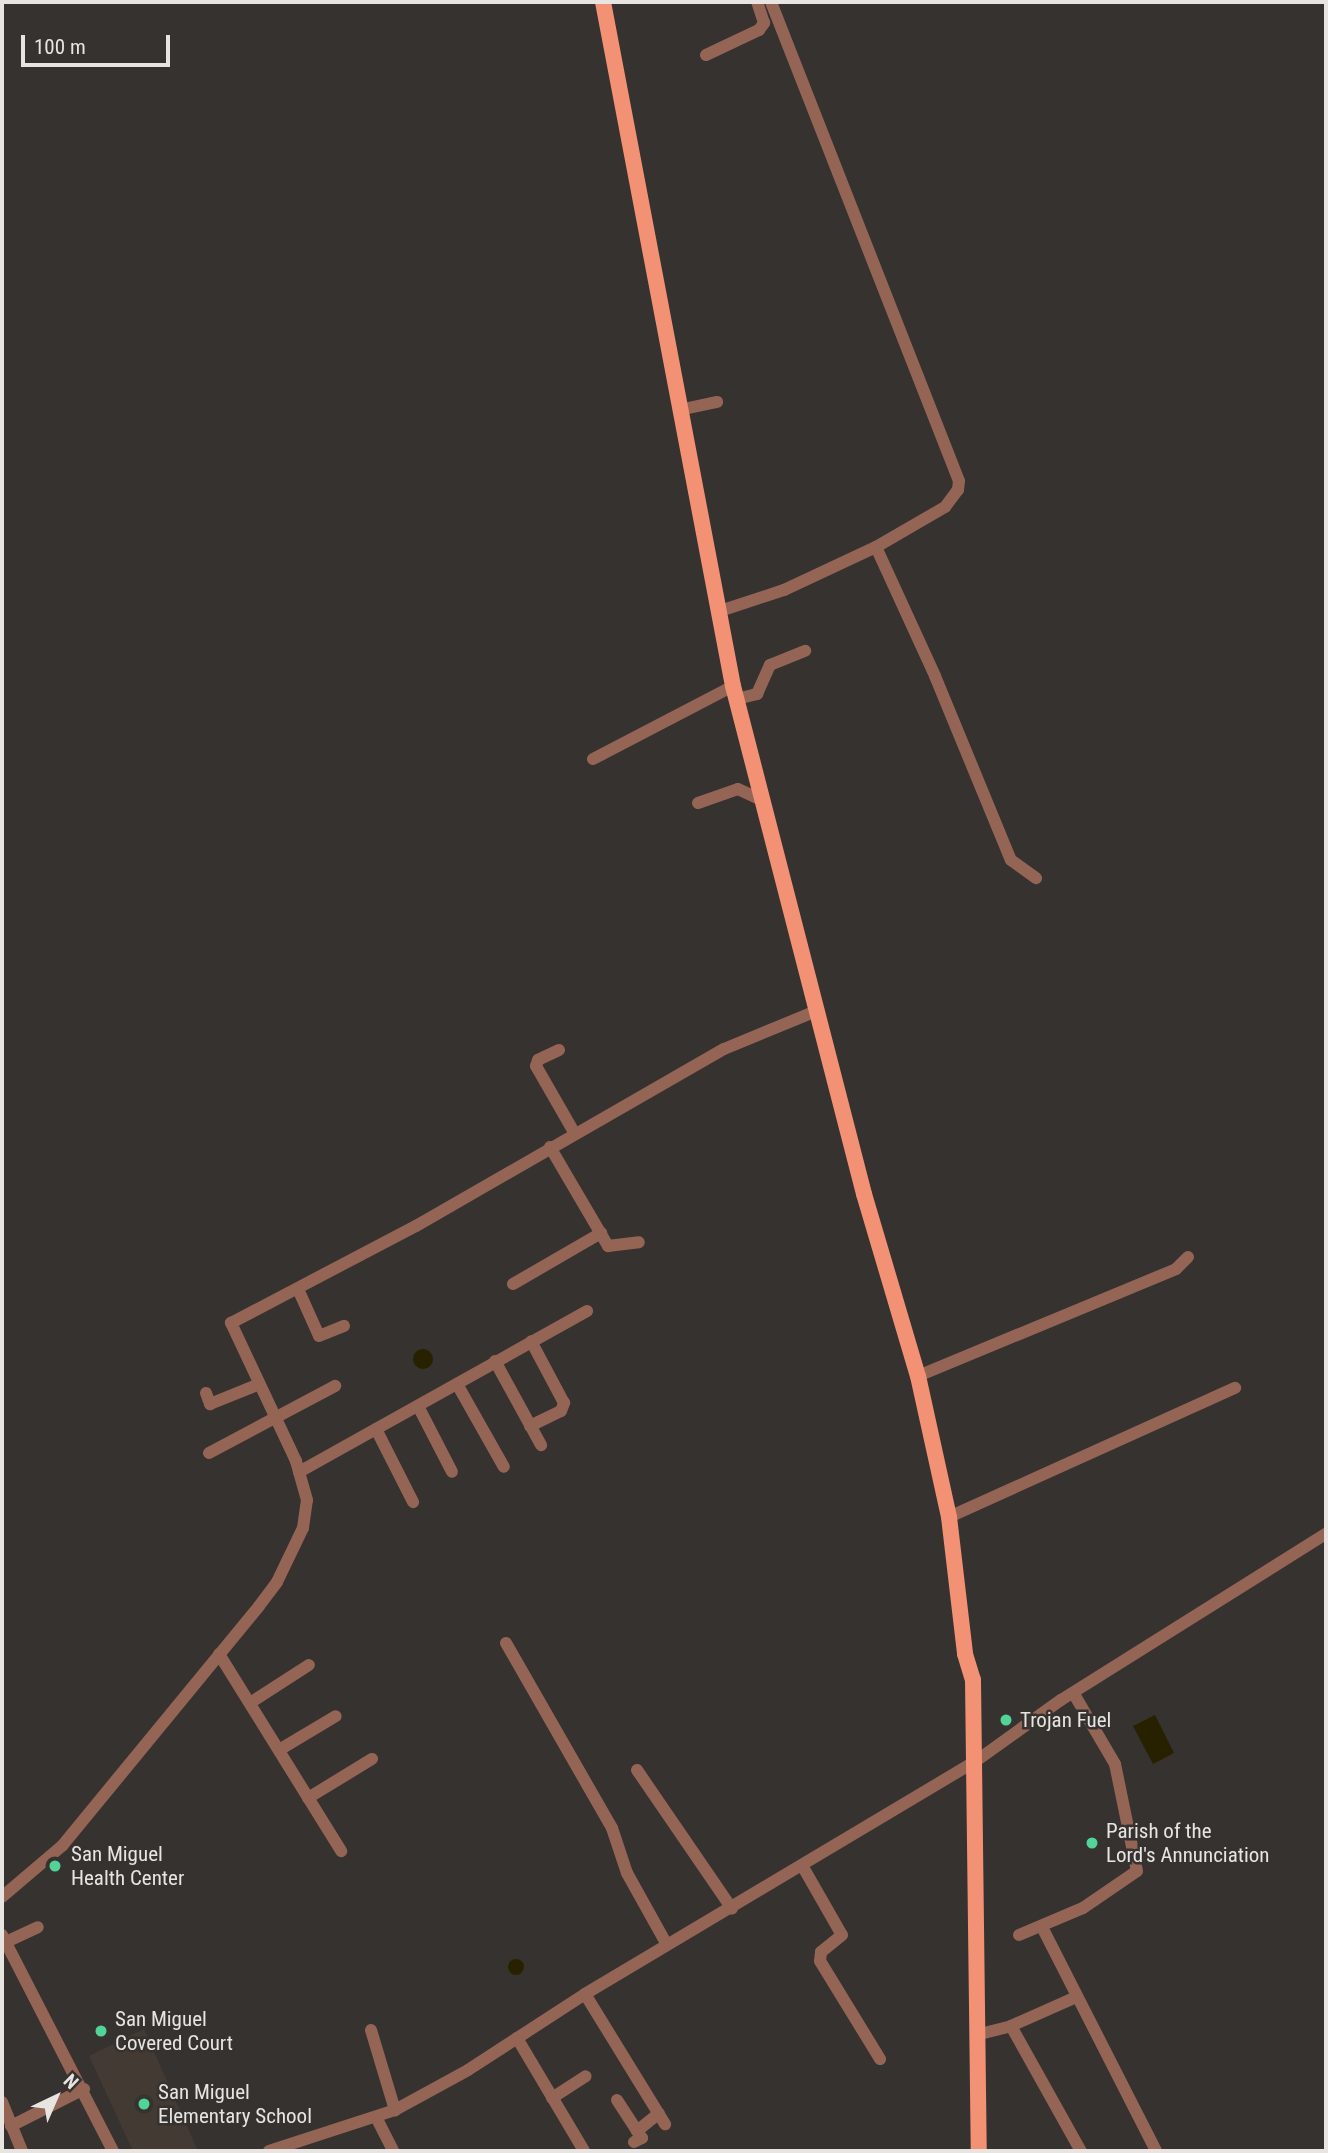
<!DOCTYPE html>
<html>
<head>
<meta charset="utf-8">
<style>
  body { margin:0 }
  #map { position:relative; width:1328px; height:2153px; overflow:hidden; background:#36322f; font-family:"Roboto Condensed",sans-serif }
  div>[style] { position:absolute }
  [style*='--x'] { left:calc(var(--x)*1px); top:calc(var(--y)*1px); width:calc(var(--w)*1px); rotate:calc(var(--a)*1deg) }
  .built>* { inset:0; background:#433a33 }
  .water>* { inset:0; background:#272100 }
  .round { border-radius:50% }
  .minor>* { height:12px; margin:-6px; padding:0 6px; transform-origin:6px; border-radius:6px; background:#946455 }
  .major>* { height:16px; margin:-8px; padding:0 8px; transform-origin:8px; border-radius:8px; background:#f39174 }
  .dots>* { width:19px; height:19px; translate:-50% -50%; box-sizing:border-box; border:4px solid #36322f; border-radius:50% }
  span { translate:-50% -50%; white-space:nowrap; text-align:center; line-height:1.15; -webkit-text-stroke:5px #36322f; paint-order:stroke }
  .poi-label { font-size:21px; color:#e7e4e2 }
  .left { translate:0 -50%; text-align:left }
  .frame { position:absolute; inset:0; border:4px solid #e7e4e2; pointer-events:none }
  .north { position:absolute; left:21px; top:2062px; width:70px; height:70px; -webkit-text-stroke:5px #36322f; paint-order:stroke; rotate:44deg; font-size:19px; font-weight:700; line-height:28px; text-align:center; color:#e7e4e2 }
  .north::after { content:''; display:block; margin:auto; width:24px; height:32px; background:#e7e4e2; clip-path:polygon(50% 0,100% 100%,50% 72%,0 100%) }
  .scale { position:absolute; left:21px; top:35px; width:149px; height:32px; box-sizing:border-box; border:4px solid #e7e4e2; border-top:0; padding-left:9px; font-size:21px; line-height:24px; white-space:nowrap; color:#e7e4e2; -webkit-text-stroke:5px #36322f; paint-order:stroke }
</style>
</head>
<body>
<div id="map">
  <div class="built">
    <i style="clip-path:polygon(144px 2029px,198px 2151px,133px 2151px,89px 2056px)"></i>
  </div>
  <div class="water">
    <i class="round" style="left:413px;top:1349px;width:20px;height:20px"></i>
    <i style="clip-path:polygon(1155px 1715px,1174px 1753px,1153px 1764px,1133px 1726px)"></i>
    <i class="round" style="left:508px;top:1959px;width:16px;height:16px"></i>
  </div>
  <div class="minor">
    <i style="--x:706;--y:55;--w:59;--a:-25.3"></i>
    <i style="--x:759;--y:30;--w:9;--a:-54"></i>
    <i style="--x:764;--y:23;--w:22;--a:-108"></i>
    <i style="--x:679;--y:410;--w:39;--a:-12"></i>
    <i style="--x:876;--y:547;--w:142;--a:65.4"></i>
    <i style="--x:935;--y:676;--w:199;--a:67.6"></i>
    <i style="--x:1011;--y:860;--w:31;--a:36"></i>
    <i style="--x:717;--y:612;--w:71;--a:-18.2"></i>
    <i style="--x:784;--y:590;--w:102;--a:-25.1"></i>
    <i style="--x:876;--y:547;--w:80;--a:-30.1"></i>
    <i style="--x:945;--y:507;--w:21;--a:-53"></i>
    <i style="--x:958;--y:490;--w:9;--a:-84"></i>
    <i style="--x:959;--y:481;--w:515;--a:-111.43"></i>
    <i style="--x:737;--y:699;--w:21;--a:-14"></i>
    <i style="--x:757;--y:694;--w:32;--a:-66"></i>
    <i style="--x:770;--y:665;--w:38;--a:-22"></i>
    <i style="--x:593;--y:759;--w:158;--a:-27.5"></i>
    <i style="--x:698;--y:803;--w:42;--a:-19.3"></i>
    <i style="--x:738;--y:789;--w:26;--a:25"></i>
    <i style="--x:559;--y:1050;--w:23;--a:155"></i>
    <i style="--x:538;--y:1060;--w:6;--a:108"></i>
    <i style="--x:536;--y:1066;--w:76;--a:60.1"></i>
    <i style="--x:550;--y:1147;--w:115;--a:59.6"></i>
    <i style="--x:608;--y:1246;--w:31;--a:-7"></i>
    <i style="--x:513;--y:1284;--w:102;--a:-30.1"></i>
    <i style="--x:298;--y:1289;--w:51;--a:65.9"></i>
    <i style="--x:319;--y:1336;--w:27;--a:-22"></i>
    <i style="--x:495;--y:1361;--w:96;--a:61.3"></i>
    <i style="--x:918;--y:1376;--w:279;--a:-22.5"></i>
    <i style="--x:1176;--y:1269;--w:17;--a:-45"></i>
    <i style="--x:457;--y:1384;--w:95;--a:60.5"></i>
    <i style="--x:206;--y:1393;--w:12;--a:70"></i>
    <i style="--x:210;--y:1404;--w:51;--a:-22"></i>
    <i style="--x:418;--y:1406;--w:74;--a:62.7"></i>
    <i style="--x:530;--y:1426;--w:34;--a:-26"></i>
    <i style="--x:561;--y:1411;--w:9;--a:-69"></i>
    <i style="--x:564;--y:1403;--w:70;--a:-118"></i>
    <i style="--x:376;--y:1429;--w:82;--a:63.1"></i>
    <i style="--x:209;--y:1453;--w:143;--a:-28"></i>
    <i style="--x:299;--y:1472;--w:330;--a:-29.2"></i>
    <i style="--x:949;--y:1517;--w:314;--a:-24.3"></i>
    <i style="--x:506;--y:1643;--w:213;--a:60.2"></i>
    <i style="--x:612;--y:1828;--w:47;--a:71.6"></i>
    <i style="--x:627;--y:1873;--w:82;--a:60.9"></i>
    <i style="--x:219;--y:1654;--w:232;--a:58.2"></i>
    <i style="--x:250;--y:1703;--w:70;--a:-32.8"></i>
    <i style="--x:279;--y:1750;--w:66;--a:-30.8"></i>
    <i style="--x:637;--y:1770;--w:168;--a:55.6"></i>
    <i style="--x:308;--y:1798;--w:75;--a:-31.4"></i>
    <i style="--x:803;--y:1867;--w:78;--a:60.2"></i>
    <i style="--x:842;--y:1935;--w:27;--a:141"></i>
    <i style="--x:821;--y:1952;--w:9;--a:96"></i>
    <i style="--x:820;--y:1961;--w:115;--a:58.5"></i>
    <i style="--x:2;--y:1897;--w:79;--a:-40.4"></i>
    <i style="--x:62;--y:1846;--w:310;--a:-50.6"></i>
    <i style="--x:259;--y:1606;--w:30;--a:-53"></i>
    <i style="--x:277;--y:1582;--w:60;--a:-64.3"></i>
    <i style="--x:303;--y:1528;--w:28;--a:-82"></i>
    <i style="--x:307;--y:1500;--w:41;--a:-105.8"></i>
    <i style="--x:296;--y:1461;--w:153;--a:-115.2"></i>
    <i style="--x:231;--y:1323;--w:209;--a:-27.7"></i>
    <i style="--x:416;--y:1226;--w:355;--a:-29.9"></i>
    <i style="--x:724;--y:1049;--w:100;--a:-22.4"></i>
    <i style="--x:1042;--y:1927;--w:251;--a:63"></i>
    <i style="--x:2;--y:1935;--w:243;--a:62.8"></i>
    <i style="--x:1019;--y:1935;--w:69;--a:-22.9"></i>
    <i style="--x:1083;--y:1908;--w:65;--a:-34.4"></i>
    <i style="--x:1137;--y:1871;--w:109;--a:-101.6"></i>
    <i style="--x:1115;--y:1764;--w:81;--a:-120.4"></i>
    <i style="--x:6;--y:1942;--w:35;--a:-25"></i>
    <i style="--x:585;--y:1994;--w:153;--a:58.4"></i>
    <i style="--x:1011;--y:2026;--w:143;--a:60.8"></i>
    <i style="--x:371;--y:2030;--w:84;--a:73.3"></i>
    <i style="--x:976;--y:2035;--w:36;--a:-14"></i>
    <i style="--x:1011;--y:2026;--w:69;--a:-24"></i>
    <i style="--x:517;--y:2038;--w:131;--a:59.3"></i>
    <i style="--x:552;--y:2098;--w:40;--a:-32.9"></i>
    <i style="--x:617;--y:2100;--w:37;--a:57"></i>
    <i style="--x:2;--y:2102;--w:53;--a:67.8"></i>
    <i style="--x:376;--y:2117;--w:38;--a:63"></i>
    <i style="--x:11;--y:2126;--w:82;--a:-26.9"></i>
    <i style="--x:634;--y:2142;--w:9;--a:-27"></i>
    <i style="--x:642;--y:2138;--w:9;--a:-126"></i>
    <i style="--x:637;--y:2131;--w:28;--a:-39"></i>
    <i style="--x:269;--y:2151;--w:133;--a:-18"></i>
    <i style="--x:395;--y:2110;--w:83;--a:-28.7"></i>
    <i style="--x:468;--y:2070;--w:140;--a:-33"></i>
    <i style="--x:585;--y:1994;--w:455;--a:-30.8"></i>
    <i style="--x:976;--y:1761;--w:105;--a:-35.7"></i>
    <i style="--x:1061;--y:1700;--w:313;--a:-32.1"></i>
  </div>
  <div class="major">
    <i style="--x:603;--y:2;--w:696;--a:79.24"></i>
    <i style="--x:733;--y:686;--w:525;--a:75.54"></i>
    <i style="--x:864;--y:1194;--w:190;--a:73.5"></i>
    <i style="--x:918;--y:1376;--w:144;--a:77.6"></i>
    <i style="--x:949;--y:1517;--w:138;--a:83.3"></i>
    <i style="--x:965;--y:1654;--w:27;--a:73"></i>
    <i style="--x:973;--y:1680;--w:471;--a:89.3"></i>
  </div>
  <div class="dots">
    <i style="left:1006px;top:1720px;background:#52d397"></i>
    <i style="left:1092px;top:1843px;background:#52d397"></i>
    <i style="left:55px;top:1866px;background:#52d397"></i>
    <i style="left:101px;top:2031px;background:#52d397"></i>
    <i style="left:144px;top:2104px;background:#52d397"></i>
  </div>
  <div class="poi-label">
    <span class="left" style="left:1020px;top:1720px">Trojan Fuel</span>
    <span class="left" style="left:1106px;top:1843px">Parish of the<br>Lord's Annunciation</span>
    <span class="left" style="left:71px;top:1866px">San Miguel<br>Health Center</span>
    <span class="left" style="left:115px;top:2031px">San Miguel<br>Covered Court</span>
    <span class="left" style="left:158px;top:2104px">San Miguel<br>Elementary School</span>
  </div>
  <div class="frame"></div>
  <div class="north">N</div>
  <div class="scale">100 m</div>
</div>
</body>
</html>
